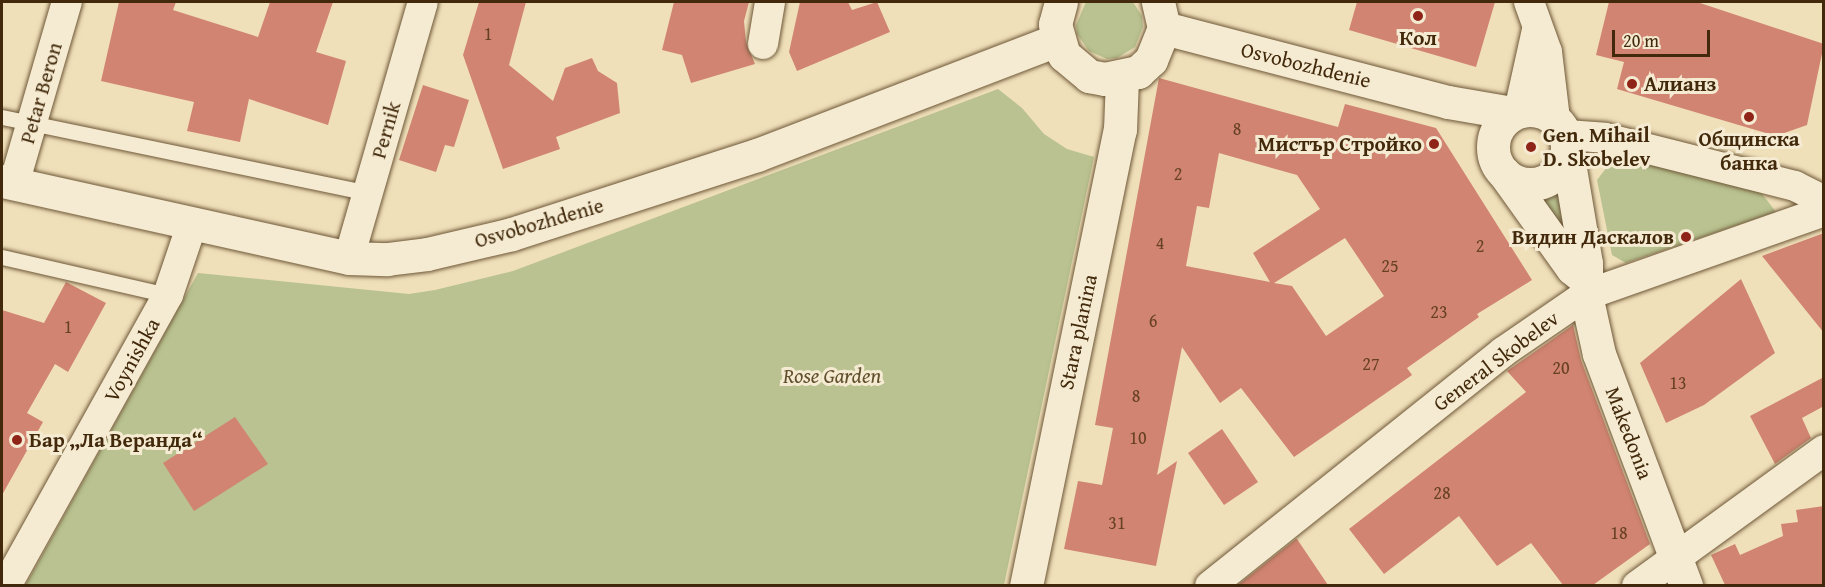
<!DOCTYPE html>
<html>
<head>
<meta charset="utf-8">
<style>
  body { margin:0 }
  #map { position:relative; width:1825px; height:587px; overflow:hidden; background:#f0e0ba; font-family:"Gentium Book Plus",serif }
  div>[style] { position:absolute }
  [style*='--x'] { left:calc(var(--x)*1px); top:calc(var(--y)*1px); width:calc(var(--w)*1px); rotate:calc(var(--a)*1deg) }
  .green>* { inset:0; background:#b9c290 }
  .building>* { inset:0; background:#d08471 }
  .roads { filter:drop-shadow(0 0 2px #6e5737) drop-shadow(0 0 2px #6e5737) }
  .lane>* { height:15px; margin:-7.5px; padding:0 7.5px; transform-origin:7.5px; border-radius:7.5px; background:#f5ebd2 }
  .street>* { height:30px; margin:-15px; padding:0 15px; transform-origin:15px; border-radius:15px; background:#f5ebd2 }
  .secondary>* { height:33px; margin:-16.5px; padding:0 16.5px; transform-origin:16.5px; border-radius:16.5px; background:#f5ebd2 }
  .secondary>.ring { margin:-16.5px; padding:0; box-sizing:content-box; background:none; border:33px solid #f5ebd2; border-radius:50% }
  .dots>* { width:16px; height:16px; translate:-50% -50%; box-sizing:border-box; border:3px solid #f5ebd2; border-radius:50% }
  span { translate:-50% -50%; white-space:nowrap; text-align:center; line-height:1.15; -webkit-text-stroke:6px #f5ebd2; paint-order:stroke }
  .number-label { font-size:18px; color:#664024 }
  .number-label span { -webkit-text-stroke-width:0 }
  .poi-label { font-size:21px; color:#42290b; font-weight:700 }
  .left { translate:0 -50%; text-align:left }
  .right { translate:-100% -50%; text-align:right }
  .street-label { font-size:21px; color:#42290b }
  .park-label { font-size:21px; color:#604f2c; font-style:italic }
  .frame { position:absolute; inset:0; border:3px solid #42290b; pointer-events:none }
  .scale { position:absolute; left:1612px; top:30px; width:98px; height:27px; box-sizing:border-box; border:3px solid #42290b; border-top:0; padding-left:8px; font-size:18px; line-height:21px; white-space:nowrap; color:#42290b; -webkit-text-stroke:4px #f5ebd2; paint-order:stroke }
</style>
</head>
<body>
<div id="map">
  <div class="green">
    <i style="clip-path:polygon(1086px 2px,1133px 2px,1142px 16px,1143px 27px,1135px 47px,1117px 58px,1107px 59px,1089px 51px,1077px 34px,1076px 25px)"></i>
    <i style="clip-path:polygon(998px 89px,1022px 108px,1044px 134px,1067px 149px,1094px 157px,1004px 585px,25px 586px,198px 273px,409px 294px,435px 290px,513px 271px)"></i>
    <i style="clip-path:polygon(1632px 155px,1756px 186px,1776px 212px,1626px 263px,1612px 255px,1597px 180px,1610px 163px)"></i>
    <i style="clip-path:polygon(1569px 186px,1580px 248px,1538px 199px)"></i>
  </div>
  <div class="building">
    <i style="clip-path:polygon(119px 2px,176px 2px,173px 10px,258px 37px,270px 2px,333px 2px,316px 52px,346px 61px,328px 125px,249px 99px,240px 142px,187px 131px,194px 102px,101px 81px)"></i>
    <i style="clip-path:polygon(479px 2px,526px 2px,509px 65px,553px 101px,565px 68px,592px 58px,598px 71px,617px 83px,620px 113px,556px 137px,560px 149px,503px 169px,463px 55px)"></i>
    <i style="clip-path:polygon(674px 2px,749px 2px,744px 21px,746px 42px,755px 64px,691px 83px,682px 55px,662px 50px)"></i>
    <i style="clip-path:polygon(800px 2px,848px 2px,852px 10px,877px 2px,890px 32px,797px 71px,789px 52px)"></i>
    <i style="clip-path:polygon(1357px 2px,1495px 2px,1476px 67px,1349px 30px)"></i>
    <i style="clip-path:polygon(1609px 2px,1697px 2px,1824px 44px,1807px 125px,1776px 136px,1617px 89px,1624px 62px,1596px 55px)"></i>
    <i style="clip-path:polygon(evenodd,1159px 78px,1338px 127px,1345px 104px,1436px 128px,1532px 280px,1477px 314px,1479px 317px,1407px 368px,1412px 375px,1294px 457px,1241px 388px,1220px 403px,1182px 347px,1157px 475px,1177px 461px,1156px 566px,1064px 549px,1078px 481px,1102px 485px,1113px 428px,1095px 425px,1159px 78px,1219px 153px,1297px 175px,1320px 209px,1253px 253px,1270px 282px,1186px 266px,1197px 206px,1209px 208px,1219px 153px,1159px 78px,1345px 238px,1384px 296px,1326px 336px,1292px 286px,1274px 283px,1345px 238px)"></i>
    <i style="clip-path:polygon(423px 85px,469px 100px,454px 147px,445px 145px,436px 172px,399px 160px)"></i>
    <i style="clip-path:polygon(1824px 233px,1824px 333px,1762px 256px)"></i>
    <i style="clip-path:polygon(1741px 279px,1775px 353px,1704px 405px,1666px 423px,1640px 363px)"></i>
    <i style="clip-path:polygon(66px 282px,106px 303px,68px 372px,55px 364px,27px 413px,43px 422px,2px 495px,2px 310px,44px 323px)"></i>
    <i style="clip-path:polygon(1573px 325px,1581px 360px,1650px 544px,1593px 585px,1563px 585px,1531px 543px,1497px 566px,1459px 516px,1384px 574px,1349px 529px,1526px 392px,1507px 371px)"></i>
    <i style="clip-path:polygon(1824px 377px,1824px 406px,1802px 418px,1811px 438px,1775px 464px,1750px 416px)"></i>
    <i style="clip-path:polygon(235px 417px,268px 464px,194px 511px,163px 463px)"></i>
    <i style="clip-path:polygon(1222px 429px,1258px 482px,1224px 505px,1188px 453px)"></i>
    <i style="clip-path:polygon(1824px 506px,1824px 585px,1725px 585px,1711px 555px,1735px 544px,1740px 555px,1783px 536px,1781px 524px,1798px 522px,1796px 510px)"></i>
    <i style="clip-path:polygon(1297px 539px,1328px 585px,1238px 585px,1296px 539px)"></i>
  </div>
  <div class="roads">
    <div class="lane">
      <i style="--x:2;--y:117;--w:374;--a:11.7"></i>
      <i style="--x:2;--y:257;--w:170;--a:12.9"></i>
    </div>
    <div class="street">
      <i style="--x:1529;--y:2;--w:53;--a:70.2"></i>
      <i style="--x:1547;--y:52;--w:67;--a:83.2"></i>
      <i style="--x:763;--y:44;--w:43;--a:-80.5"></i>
      <i style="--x:1519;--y:111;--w:83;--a:-77.5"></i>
      <i style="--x:1566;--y:135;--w:39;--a:4"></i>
      <i style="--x:1605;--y:138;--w:196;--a:14.2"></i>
      <i style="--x:1795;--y:186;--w:33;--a:27"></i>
      <i style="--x:14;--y:184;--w:190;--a:-73.8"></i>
      <i style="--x:349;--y:258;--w:266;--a:-73.9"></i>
      <i style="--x:6;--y:586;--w:333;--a:-60.9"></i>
      <i style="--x:168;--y:295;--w:75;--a:-71.3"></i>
      <i style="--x:1210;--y:586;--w:375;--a:-38.6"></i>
      <i style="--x:1503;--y:352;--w:101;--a:-34.5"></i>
      <i style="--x:1586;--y:295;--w:252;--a:-19.4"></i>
      <i style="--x:1637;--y:586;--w:231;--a:-36"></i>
    </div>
    <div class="secondary">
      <i style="--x:1061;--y:2;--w:23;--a:105"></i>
      <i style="--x:1055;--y:24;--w:32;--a:74"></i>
      <i style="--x:1064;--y:55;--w:33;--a:40"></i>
      <i style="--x:1089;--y:76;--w:16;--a:11"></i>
      <i style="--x:1105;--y:79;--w:34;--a:-12"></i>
      <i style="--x:1138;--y:72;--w:18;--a:-43"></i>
      <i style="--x:1151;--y:60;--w:35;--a:-68"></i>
      <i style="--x:1164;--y:28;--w:27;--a:-103"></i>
      <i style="--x:1164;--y:28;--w:293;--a:14.6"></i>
      <i style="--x:1448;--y:102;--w:65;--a:9.8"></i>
      <i class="ring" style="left:1493px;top:110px;width:41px;height:41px"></i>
      <i style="--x:1567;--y:151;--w:114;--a:80.4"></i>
      <i style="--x:1586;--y:263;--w:32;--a:90"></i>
      <i style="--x:1586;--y:295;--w:60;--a:77.6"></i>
      <i style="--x:1599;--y:354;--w:248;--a:69.4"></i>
      <i style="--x:1504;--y:173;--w:117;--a:54.4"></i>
      <i style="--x:1572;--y:268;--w:14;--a:39"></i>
      <i style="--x:2;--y:181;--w:355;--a:12.5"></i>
      <i style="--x:349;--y:258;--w:38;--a:2"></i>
      <i style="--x:387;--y:259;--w:40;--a:-7.1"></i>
      <i style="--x:427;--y:254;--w:87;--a:-13.2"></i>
      <i style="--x:512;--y:234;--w:257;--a:-17.9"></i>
      <i style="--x:757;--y:155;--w:321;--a:-21"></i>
      <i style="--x:1026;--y:586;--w:466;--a:-78.4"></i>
      <i style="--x:1120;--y:130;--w:52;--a:-87.8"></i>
    </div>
  </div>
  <div class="dots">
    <i style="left:1418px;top:16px;background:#8f2418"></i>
    <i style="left:1632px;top:84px;background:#8f2418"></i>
    <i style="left:1749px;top:117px;background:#8f2418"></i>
    <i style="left:1434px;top:144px;background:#8f2418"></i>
    <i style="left:1531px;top:147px;background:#8f2418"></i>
    <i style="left:1686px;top:237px;background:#8f2418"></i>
    <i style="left:17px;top:440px;background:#8f2418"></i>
  </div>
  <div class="number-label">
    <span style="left:488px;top:34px">1</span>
    <span style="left:1237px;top:129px">8</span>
    <span style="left:1178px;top:174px">2</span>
    <span style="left:1160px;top:243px">4</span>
    <span style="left:1480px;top:246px">2</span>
    <span style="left:1390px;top:266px">25</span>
    <span style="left:1439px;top:312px">23</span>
    <span style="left:1153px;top:321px">6</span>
    <span style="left:68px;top:327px">1</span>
    <span style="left:1371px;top:364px">27</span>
    <span style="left:1561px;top:368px">20</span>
    <span style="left:1678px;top:383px">13</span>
    <span style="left:1136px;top:396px">8</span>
    <span style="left:1138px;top:438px">10</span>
    <span style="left:1442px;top:493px">28</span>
    <span style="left:1117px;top:523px">31</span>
    <span style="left:1619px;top:533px">18</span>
  </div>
  <div class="poi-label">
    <span style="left:1418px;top:38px">Кол</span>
    <span class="left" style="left:1644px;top:84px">Алианз</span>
    <span class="left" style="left:1543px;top:147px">Gen. Mihail<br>D. Skobelev</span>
    <span style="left:1749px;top:151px">Общинска<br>банка</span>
    <span class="right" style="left:1422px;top:144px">Мистър Стройко</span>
    <span class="right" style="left:1674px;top:237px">Видин Даскалов</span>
    <span class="left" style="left:29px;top:440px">Бар „Ла Веранда“</span>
  </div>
  <div class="street-label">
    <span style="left:1306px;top:65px;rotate:14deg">Osvobozhdenie</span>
    <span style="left:41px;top:93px;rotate:-74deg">Petar Beron</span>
    <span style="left:386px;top:130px;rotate:-74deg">Pernik</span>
    <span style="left:539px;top:223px;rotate:-16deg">Osvobozhdenie</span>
    <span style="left:1078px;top:332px;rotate:-78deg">Stara planina</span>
    <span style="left:132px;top:360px;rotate:-61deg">Voynishka</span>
    <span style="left:1496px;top:361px;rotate:-37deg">General Skobelev</span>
    <span style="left:1629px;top:433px;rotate:69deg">Makedonia</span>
  </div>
  <div class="park-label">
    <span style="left:832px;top:376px">Rose Garden</span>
  </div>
  <div class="frame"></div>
  <div class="scale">20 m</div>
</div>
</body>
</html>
